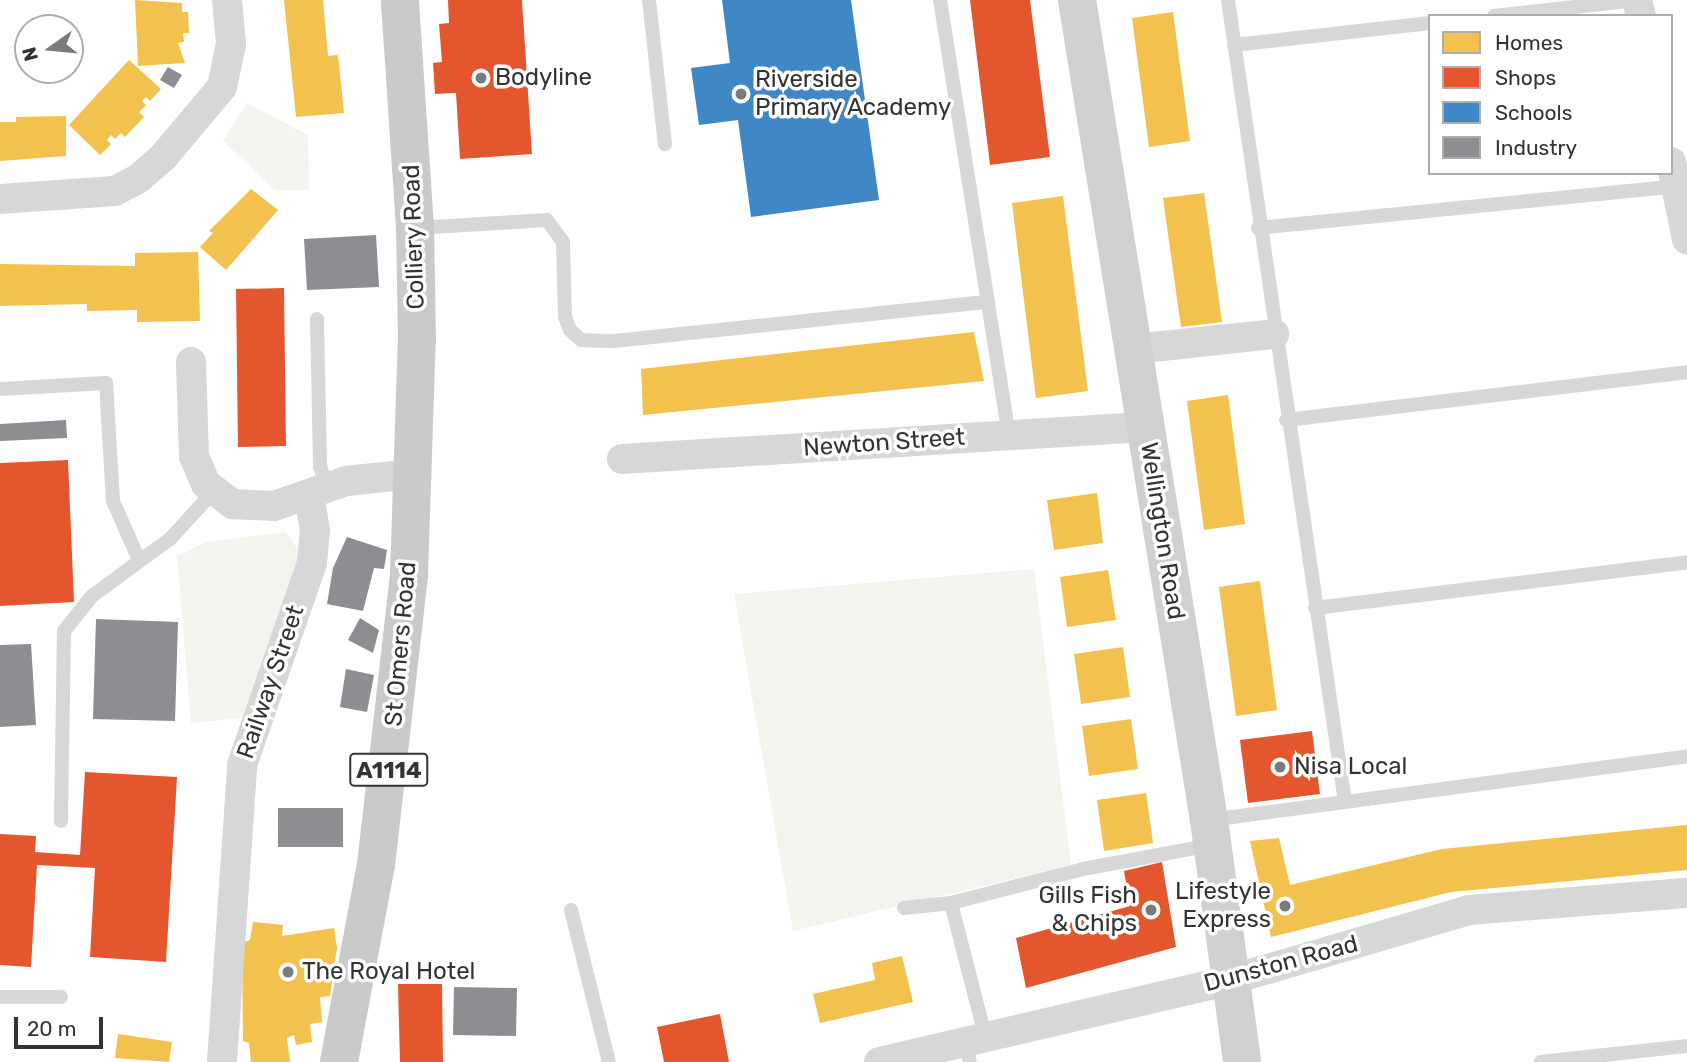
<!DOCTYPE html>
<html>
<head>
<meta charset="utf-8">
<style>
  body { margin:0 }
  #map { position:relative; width:1687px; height:1062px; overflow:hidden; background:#fff; font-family:Rubik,sans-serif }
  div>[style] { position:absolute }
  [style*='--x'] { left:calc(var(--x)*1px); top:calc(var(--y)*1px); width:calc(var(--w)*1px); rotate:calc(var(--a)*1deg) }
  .green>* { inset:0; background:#f1f5ed }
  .homes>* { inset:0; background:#f2c14e }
  .shops>* { inset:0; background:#e4572e }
  .schools>* { inset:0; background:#3f88c5 }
  .industry>* { inset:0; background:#8d8d92 }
  .lane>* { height:14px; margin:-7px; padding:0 7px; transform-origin:7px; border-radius:7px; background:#d7d7d7 }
  .street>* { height:30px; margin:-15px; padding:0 15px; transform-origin:15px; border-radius:15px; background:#d7d7d7 }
  .secondary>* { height:38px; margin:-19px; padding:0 19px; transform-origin:19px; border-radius:19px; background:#d0d0d0 }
  .primary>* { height:38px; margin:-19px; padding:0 19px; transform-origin:19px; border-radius:19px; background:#cacaca }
  .dots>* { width:19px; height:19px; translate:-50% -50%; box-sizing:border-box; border:4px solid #fff; border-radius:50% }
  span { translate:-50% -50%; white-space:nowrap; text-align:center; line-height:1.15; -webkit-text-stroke:7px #fff; paint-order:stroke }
  .shield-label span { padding:2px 5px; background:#fff; border:2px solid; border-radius:5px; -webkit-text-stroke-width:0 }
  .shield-label { font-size:23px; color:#333; font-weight:700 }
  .poi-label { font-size:24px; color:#333 }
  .left { translate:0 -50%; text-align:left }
  .right { translate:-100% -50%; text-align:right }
  .street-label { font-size:24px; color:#333 }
  .legend { position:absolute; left:1428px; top:14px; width:245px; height:161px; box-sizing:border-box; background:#fff; border:2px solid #adadad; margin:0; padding:9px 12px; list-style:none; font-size:21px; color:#333 }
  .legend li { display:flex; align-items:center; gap:14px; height:35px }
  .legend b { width:35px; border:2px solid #adadad }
  .north { position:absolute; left:14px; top:14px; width:70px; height:70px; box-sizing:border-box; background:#fff; border:2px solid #adadad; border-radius:50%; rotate:255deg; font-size:19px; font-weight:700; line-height:28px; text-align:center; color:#333 }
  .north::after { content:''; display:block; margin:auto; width:24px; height:32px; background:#7a7a7a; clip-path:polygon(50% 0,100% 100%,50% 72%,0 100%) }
  .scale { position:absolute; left:14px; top:1017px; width:89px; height:32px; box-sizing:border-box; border:4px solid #333; border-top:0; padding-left:9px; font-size:21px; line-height:24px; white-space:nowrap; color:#333; -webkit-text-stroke:5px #fff; paint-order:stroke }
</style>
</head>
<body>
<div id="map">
  <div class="green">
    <i style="clip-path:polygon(247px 103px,308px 135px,309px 190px,275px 190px,223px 141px)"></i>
    <i style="clip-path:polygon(285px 532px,300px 552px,243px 718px,191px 723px,177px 556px,207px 542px)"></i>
    <i style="clip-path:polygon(1034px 569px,1071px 865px,793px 931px,734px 594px)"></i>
  </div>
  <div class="homes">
    <i style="clip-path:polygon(135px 0,182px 3px,182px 12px,188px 12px,189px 33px,183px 33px,184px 42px,178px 43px,185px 63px,138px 66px)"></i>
    <i style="clip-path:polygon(284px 0,323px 0,328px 56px,338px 55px,344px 113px,296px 117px)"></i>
    <i style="clip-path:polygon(1173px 12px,1190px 141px,1149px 147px,1132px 18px)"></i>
    <i style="clip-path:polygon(129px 60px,161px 89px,150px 101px,146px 97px,142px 101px,146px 105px,139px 112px,144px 117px,125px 137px,121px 133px,115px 139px,111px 135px,107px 140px,111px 144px,100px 155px,69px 125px)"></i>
    <i style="clip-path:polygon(66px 116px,66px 156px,0 161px,0 122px,16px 122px,16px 117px)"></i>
    <i style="clip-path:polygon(251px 189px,278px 210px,226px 270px,200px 247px,213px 233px,209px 231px)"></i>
    <i style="clip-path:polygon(1204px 193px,1222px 322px,1181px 327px,1163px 198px)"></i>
    <i style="clip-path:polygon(1063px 196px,1088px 391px,1036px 398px,1012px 203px)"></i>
    <i style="clip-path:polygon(198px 252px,200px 321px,137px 322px,137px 310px,87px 311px,87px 304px,0 306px,0 264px,135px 266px,135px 253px)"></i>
    <i style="clip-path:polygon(974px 332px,984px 381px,643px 415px,641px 369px)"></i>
    <i style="clip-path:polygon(1228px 395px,1245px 524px,1204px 530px,1187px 401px)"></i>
    <i style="clip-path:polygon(1097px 493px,1103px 543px,1054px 550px,1047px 500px)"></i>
    <i style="clip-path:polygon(1108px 570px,1116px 620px,1067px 627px,1060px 577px)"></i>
    <i style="clip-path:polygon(1260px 581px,1277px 710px,1236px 716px,1219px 587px)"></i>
    <i style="clip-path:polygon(1123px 647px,1130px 697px,1081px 704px,1074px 654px)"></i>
    <i style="clip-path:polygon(1131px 719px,1138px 769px,1089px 776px,1082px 726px)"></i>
    <i style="clip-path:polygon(1146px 793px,1153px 843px,1104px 851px,1097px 800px)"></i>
    <i style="clip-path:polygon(1687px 825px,1687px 870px,1451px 892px,1271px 937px,1250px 841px,1279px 838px,1290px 885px,1442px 849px)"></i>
    <i style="clip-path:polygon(253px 922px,283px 925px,282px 936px,334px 928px,337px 948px,330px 996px,320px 997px,322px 1022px,310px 1024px,312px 1042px,296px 1045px,294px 1035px,287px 1038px,290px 1062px,251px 1062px,249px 1043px,243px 1041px,242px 943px,250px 940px)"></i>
    <i style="clip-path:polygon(902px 956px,913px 1002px,820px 1023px,813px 994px,875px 980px,872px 963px)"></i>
    <i style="clip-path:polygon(118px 1034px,172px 1042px,169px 1062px,115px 1058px)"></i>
  </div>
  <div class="shops">
    <i style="clip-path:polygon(448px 0,522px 0,532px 154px,460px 159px,456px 93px,435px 94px,433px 63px,442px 62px,439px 24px,449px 23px)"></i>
    <i style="clip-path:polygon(970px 0,1030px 0,1050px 157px,990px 165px)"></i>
    <i style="clip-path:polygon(284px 288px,286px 446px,238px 447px,236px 289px)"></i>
    <i style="clip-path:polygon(68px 460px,74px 602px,0 606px,0 463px)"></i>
    <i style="clip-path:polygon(1312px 731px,1320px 794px,1248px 803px,1240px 740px)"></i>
    <i style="clip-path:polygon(85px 772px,177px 777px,166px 962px,90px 957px,95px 868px,37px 865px,31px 967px,0 965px,0 834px,36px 836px,35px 852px,80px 855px)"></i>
    <i style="clip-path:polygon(1162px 862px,1176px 947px,1026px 988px,1016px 938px,1130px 906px,1124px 871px)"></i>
    <i style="clip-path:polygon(398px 984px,442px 984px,443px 1062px,400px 1062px)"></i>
    <i style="clip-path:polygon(720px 1014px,729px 1062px,664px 1062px,657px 1027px)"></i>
  </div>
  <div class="schools">
    <i style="clip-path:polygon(722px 0,851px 0,879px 200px,751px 217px,738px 120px,699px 125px,691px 68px,730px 63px)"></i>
  </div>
  <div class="industry">
    <i style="clip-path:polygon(168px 67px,182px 75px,174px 88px,160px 80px)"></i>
    <i style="clip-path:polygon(376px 235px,379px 287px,307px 290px,304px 239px)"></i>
    <i style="clip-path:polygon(66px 420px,67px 438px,0 441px,0 424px)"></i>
    <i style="clip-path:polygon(347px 537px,387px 550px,384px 569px,374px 568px,363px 611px,327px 604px,333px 568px)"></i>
    <i style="clip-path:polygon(360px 618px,379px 630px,373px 653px,348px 640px)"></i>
    <i style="clip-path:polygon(96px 619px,178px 622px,175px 721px,93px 719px)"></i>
    <i style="clip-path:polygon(31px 644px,36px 725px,0 727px,0 645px)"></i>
    <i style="clip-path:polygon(346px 669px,374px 675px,367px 712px,340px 707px)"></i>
    <i style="clip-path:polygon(278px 808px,343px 808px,343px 847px,278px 847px)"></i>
    <i style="clip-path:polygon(454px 987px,517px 988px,516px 1036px,453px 1035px)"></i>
  </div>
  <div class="lane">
    <i style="--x:649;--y:0;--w:145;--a:83.7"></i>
    <i style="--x:940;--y:0;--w:440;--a:81"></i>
    <i style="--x:1228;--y:0;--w:810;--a:81.7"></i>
    <i style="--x:1494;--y:16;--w:143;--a:-6.4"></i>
    <i style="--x:1234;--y:45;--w:197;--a:-6.4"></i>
    <i style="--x:416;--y:228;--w:131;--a:-3.5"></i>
    <i style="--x:547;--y:220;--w:27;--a:54"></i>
    <i style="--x:563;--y:242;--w:75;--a:88.5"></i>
    <i style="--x:565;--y:317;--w:14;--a:69"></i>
    <i style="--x:570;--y:330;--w:15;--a:42"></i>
    <i style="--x:581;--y:340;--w:33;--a:2"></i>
    <i style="--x:614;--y:341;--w:376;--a:-6"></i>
    <i style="--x:1258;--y:228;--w:420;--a:-5.7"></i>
    <i style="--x:317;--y:319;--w:147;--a:88.8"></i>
    <i style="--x:320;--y:466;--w:23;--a:72"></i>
    <i style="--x:0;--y:389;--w:106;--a:-3.2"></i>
    <i style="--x:106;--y:383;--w:118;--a:86.6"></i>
    <i style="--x:113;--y:501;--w:64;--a:66.2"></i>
    <i style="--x:1286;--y:420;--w:404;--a:-6.8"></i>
    <i style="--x:1315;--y:608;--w:375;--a:-7"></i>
    <i style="--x:1210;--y:820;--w:481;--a:-7.6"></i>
    <i style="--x:61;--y:821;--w:190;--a:-89.1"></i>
    <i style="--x:64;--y:631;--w:45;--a:-51.3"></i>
    <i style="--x:92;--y:596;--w:97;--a:-36.2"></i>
    <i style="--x:170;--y:539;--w:64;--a:-47.5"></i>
    <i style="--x:951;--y:903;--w:136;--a:75.6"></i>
    <i style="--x:904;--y:908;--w:47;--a:-6.1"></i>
    <i style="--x:951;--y:903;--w:136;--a:-14.4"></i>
    <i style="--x:1083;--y:869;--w:130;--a:-10.6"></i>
    <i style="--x:571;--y:910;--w:157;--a:76"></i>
    <i style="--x:0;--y:997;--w:61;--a:0"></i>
    <i style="--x:965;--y:1039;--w:24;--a:78"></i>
    <i style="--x:1541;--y:1062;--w:147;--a:-6.3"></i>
  </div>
  <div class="street">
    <i style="--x:1637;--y:0;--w:16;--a:76"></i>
    <i style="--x:1671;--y:162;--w:79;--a:78.3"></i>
    <i style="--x:0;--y:199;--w:115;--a:-4"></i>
    <i style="--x:115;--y:191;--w:27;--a:-28"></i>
    <i style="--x:139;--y:178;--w:33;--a:-41"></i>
    <i style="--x:164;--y:156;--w:90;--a:-50"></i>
    <i style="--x:222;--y:87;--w:44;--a:-78.2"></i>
    <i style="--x:231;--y:44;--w:44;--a:-95.2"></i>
    <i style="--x:1134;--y:349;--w:141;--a:-6.1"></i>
    <i style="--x:191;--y:362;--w:94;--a:88.2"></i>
    <i style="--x:194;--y:456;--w:30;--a:67"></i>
    <i style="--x:206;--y:484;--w:34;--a:37"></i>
    <i style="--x:233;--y:504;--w:41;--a:2.8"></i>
    <i style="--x:274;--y:506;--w:76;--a:-19.1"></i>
    <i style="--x:346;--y:481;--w:67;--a:-6"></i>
    <i style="--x:622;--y:459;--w:524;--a:-3.5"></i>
    <i style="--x:222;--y:1062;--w:298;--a:-86.1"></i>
    <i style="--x:242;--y:765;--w:214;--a:-70.9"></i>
    <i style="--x:312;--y:563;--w:33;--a:-85"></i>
    <i style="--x:315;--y:530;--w:35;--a:-100"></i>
    <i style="--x:879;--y:1062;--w:360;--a:-13.1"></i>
    <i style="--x:1230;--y:980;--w:249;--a:-16.3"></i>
    <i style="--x:1469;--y:910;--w:219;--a:-4.5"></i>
  </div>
  <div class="secondary">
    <i style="--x:1077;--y:0;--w:831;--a:80.86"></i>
    <i style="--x:1209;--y:820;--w:244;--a:82.2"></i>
  </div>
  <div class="primary">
    <i style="--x:339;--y:1062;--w:200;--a:-79.4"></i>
    <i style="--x:376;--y:865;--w:292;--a:-83.5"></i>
    <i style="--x:409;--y:575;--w:236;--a:-88.1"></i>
    <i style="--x:417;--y:339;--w:111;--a:-91"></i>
    <i style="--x:415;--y:228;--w:228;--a:-93.8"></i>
  </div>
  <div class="dots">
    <i style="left:481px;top:78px;background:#7a7a7a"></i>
    <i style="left:741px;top:94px;background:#7a7a7a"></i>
    <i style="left:1280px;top:767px;background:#7a7a7a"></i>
    <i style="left:1285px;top:906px;background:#7a7a7a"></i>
    <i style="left:1151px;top:910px;background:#7a7a7a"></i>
    <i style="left:288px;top:972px;background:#7a7a7a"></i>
  </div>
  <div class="shield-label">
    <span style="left:389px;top:770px">A1114</span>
  </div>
  <div class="poi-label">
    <span class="left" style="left:495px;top:78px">Bodyline</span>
    <span class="left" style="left:755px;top:94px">Riverside<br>Primary Academy</span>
    <span class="left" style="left:1294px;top:767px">Nisa Local</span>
    <span class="right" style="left:1271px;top:906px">Lifestyle<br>Express</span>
    <span class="right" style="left:1137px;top:910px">Gills Fish<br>&amp; Chips</span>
    <span class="left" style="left:302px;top:972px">The Royal Hotel</span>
  </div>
  <div class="street-label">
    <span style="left:414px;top:237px;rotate:-92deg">Colliery Road</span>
    <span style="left:884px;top:443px;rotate:-4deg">Newton Street</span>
    <span style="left:1162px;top:531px;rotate:81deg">Wellington Road</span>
    <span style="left:401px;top:644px;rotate:-85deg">St Omers Road</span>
    <span style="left:271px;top:682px;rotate:-71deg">Railway Street</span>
    <span style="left:1281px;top:964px;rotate:-15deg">Dunston Road</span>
  </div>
  <ul class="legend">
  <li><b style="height:19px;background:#f2c14e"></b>Homes</li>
  <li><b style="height:19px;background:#e4572e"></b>Shops</li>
  <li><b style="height:19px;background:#3f88c5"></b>Schools</li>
  <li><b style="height:19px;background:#8d8d92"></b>Industry</li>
  </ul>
  <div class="north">N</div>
  <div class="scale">20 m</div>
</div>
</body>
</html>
